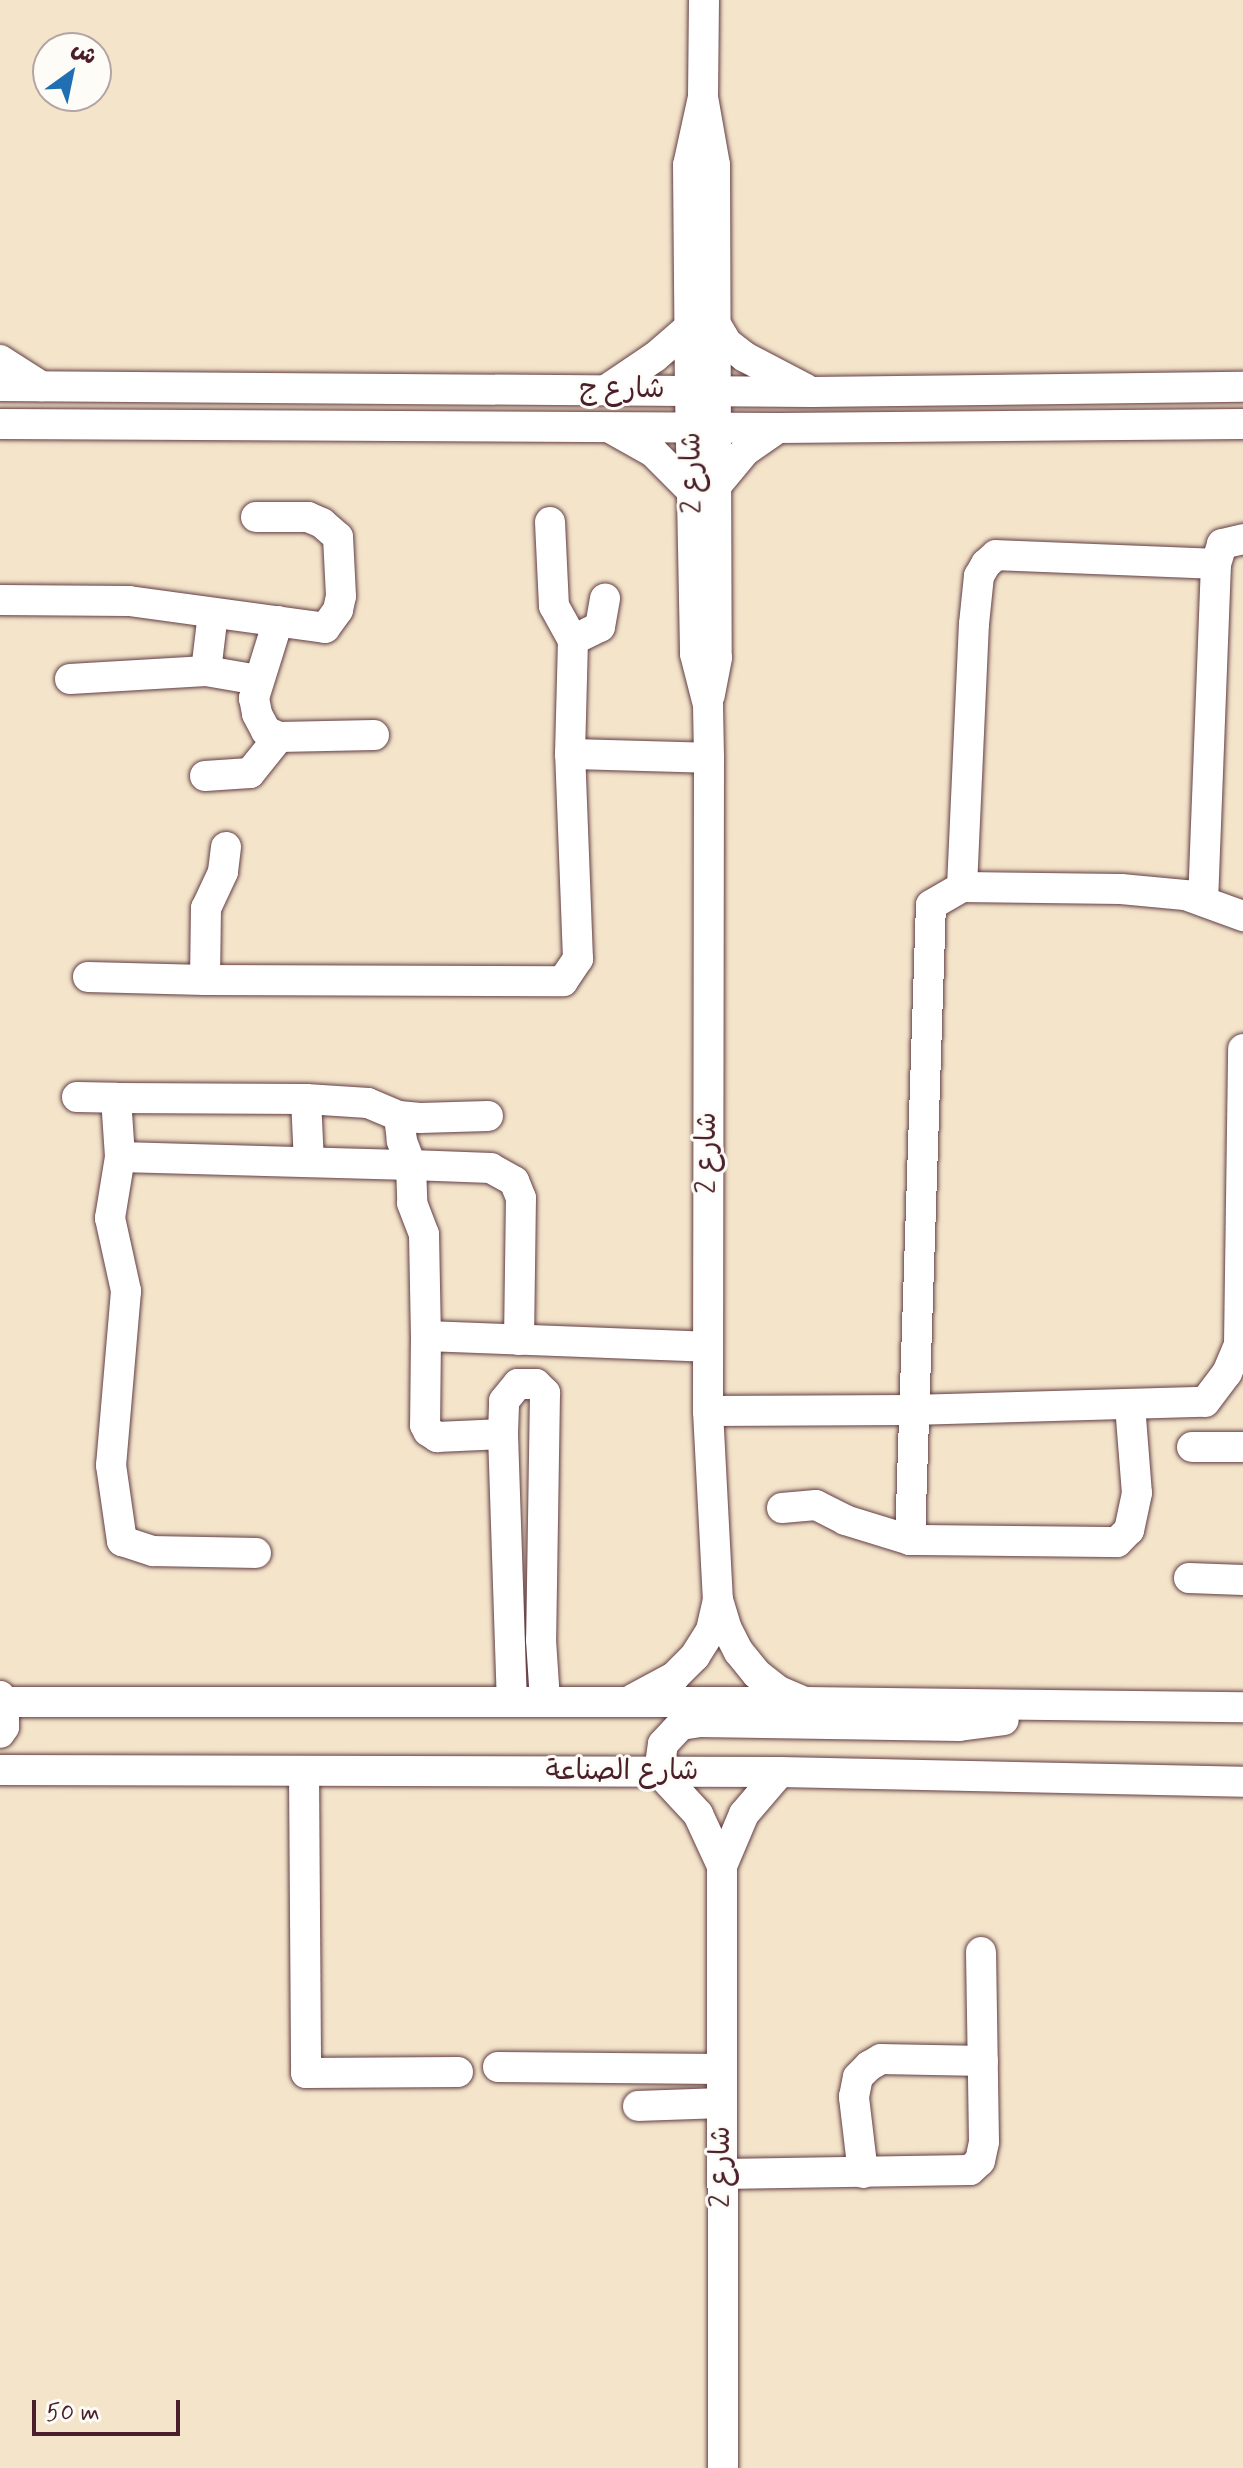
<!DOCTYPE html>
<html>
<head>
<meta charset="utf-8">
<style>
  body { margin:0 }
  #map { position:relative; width:1243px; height:2468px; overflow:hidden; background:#f3e4ca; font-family:Mynerve,"Playpen Sans Arabic",sans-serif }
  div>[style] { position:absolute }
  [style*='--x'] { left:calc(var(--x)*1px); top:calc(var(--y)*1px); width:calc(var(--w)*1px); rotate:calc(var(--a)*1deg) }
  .roads { filter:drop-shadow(0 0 2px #633d43) drop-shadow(0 0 2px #633d43) }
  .minor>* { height:30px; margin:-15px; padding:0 15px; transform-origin:15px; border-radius:15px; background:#fff }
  span { translate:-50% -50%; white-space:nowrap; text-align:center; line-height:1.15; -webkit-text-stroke:6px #fdfcf7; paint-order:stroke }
  .street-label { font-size:28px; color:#4a1f2b }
  .north { position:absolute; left:32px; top:32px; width:80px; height:80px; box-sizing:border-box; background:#fdfcf7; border:2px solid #b5a4a5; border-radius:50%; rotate:33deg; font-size:22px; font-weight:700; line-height:32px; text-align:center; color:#4a1f2b }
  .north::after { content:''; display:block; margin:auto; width:28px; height:36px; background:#1f6fb2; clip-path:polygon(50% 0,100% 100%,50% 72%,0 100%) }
  .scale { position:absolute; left:32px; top:2400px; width:148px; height:36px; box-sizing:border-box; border:4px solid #4a1f2b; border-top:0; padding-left:10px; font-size:24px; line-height:28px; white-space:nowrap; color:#4a1f2b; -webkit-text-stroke:6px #fdfcf7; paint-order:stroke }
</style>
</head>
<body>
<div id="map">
  <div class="roads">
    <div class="minor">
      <i style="--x:704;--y:0;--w:97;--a:90.6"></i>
      <i style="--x:703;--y:97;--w:69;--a:80"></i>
      <i style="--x:715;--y:165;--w:493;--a:89.8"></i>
      <i style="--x:717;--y:658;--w:38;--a:101"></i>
      <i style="--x:703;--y:97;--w:70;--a:102.4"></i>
      <i style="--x:688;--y:165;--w:226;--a:89.5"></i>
      <i style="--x:690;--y:391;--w:263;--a:88.9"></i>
      <i style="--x:695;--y:654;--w:53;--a:75.7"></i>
      <i style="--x:708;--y:705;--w:53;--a:88.9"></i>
      <i style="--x:709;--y:758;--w:653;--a:90.09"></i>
      <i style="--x:708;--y:1411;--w:189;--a:87"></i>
      <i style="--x:718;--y:1600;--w:28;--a:73"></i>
      <i style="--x:726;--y:1627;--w:28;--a:63"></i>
      <i style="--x:739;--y:1652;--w:28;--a:51"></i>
      <i style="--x:757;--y:1674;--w:28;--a:38"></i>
      <i style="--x:779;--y:1691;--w:28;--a:23"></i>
      <i style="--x:715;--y:323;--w:23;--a:59"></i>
      <i style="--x:727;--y:343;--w:23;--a:38"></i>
      <i style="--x:745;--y:357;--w:69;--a:27.7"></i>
      <i style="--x:0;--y:360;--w:49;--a:32.4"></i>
      <i style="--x:0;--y:386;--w:812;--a:0.42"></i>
      <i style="--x:812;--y:392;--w:431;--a:-0.7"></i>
      <i style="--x:606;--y:390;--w:59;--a:-34"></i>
      <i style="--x:655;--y:357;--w:48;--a:-40.7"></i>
      <i style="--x:0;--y:424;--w:778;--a:0.29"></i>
      <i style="--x:778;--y:428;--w:465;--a:-0.5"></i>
      <i style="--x:610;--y:428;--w:49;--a:29.2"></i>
      <i style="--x:653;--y:452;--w:57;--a:45"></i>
      <i style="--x:716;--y:486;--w:45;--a:-50.4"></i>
      <i style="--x:745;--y:451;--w:40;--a:-34.9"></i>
      <i style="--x:550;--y:522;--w:84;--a:87.3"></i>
      <i style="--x:554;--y:606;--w:39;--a:61"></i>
      <i style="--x:573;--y:640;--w:114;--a:91.5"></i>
      <i style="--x:1216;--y:564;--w:21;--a:-73"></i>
      <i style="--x:1222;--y:544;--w:22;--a:-13"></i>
      <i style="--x:0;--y:600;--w:129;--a:0.4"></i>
      <i style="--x:129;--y:601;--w:198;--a:7.8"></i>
      <i style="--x:325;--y:628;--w:22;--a:-54"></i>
      <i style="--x:338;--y:610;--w:14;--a:-78"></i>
      <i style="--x:341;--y:596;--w:59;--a:-92.9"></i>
      <i style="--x:338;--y:537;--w:21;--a:-139"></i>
      <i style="--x:322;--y:523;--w:15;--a:-157"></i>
      <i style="--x:308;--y:517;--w:52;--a:180"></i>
      <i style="--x:278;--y:621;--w:81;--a:107.3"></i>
      <i style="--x:254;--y:698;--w:16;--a:79"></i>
      <i style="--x:257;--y:714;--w:19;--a:62"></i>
      <i style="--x:266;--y:731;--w:14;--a:25"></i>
      <i style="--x:279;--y:737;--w:95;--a:-1.2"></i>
      <i style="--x:573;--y:640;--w:30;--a:-26"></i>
      <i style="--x:600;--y:627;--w:29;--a:-80"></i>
      <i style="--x:206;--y:671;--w:58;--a:-83.1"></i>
      <i style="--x:70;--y:679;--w:136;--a:-3.4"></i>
      <i style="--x:206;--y:671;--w:53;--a:9.8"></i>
      <i style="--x:205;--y:776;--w:45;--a:-3.8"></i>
      <i style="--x:250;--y:773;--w:46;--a:-51.1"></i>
      <i style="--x:226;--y:847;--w:25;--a:97"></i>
      <i style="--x:223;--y:872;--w:40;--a:115"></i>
      <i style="--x:206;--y:908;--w:72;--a:90.8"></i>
      <i style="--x:205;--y:980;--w:358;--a:0.2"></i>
      <i style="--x:563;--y:981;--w:27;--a:-56"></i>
      <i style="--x:578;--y:959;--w:205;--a:-92.2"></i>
      <i style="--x:570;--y:754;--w:139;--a:1.6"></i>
      <i style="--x:962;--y:887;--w:263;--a:-87.4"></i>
      <i style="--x:974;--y:624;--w:48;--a:-84.1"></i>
      <i style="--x:979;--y:576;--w:14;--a:-60"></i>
      <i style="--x:986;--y:564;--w:13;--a:-42"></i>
      <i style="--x:996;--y:555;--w:220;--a:2.3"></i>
      <i style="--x:1216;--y:564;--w:337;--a:92.2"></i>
      <i style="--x:88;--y:977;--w:117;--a:1.5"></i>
      <i style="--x:77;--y:1097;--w:39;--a:1"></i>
      <i style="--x:116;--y:1098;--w:59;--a:86.1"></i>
      <i style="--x:120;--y:1157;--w:291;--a:1.6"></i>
      <i style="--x:411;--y:1165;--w:26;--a:-111"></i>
      <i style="--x:402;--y:1141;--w:25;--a:-97"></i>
      <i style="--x:116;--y:1098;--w:190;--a:0.3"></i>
      <i style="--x:306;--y:1099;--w:62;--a:3.7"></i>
      <i style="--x:368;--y:1103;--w:34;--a:23"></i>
      <i style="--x:399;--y:1116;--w:21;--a:5"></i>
      <i style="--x:420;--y:1118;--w:68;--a:-1.7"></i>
      <i style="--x:306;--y:1099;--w:63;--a:87.3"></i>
      <i style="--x:120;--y:1157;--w:62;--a:99.3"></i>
      <i style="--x:110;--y:1218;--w:75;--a:77.6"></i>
      <i style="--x:126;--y:1291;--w:175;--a:94.9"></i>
      <i style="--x:111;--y:1465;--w:77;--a:81.8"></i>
      <i style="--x:122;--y:1541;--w:33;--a:18"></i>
      <i style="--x:153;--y:1551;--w:103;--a:1.1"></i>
      <i style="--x:426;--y:1336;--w:89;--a:90.6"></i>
      <i style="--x:425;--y:1425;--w:7;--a:63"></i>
      <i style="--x:428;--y:1431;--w:11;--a:34"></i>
      <i style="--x:437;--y:1437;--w:66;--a:-2.6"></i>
      <i style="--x:503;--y:1434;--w:268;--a:88.1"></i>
      <i style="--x:519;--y:1340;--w:142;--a:-89.2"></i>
      <i style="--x:521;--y:1198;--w:18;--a:-112"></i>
      <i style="--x:514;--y:1181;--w:26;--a:-151"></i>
      <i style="--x:491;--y:1168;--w:80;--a:-177.9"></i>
      <i style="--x:411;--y:1165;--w:38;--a:88"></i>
      <i style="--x:412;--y:1203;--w:33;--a:69"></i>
      <i style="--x:424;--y:1234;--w:102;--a:88.9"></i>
      <i style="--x:426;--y:1336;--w:281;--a:2.2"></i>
      <i style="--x:1239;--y:1345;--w:296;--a:-89.2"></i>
      <i style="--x:1130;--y:1405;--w:88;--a:85.5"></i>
      <i style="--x:1137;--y:1493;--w:38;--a:102"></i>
      <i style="--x:1129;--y:1530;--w:17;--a:135"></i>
      <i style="--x:1117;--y:1542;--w:207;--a:-179.4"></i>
      <i style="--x:910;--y:1540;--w:635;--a:-88.11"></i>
      <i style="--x:931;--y:905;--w:36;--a:-30"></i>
      <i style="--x:962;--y:887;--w:159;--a:0.7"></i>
      <i style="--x:1121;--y:889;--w:64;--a:5.4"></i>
      <i style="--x:1185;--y:895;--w:62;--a:19.9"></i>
      <i style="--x:708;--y:1411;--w:203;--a:-0.3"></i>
      <i style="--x:911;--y:1410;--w:294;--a:-1.6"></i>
      <i style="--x:1205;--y:1402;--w:36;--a:-53"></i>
      <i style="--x:1227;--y:1373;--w:30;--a:-67"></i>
      <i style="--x:1239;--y:1345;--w:4;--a:0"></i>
      <i style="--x:503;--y:1434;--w:33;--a:-88"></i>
      <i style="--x:504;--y:1401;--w:22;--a:-51"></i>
      <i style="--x:518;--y:1384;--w:18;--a:0"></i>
      <i style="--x:536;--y:1384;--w:13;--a:45"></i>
      <i style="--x:545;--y:1393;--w:247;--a:90.9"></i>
      <i style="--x:541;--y:1640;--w:61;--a:86.2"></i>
      <i style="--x:1192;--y:1447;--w:51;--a:0"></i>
      <i style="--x:782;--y:1508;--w:34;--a:-5"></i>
      <i style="--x:816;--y:1505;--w:33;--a:27"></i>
      <i style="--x:845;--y:1520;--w:68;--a:17.1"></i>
      <i style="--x:1189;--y:1578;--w:54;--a:2.1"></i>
      <i style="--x:0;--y:1696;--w:6;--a:51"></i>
      <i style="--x:4;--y:1701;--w:26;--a:90"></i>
      <i style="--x:4;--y:1727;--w:7;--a:124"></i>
      <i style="--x:633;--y:1699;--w:47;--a:-28.2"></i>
      <i style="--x:674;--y:1677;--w:30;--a:-45"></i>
      <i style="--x:695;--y:1656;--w:31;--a:-58"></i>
      <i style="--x:711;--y:1630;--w:31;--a:-77"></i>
      <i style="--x:0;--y:1702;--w:805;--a:0"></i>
      <i style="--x:805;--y:1702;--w:438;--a:0.7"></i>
      <i style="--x:0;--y:1770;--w:780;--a:0.15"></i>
      <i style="--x:780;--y:1772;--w:463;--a:1.2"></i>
      <i style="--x:304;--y:1771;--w:302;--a:89.6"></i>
      <i style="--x:306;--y:2073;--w:152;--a:-0.4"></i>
      <i style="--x:722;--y:1866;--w:57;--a:-114.8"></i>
      <i style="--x:698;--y:1814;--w:57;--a:-132.9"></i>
      <i style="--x:659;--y:1772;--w:28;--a:-82"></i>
      <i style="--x:663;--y:1744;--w:26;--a:-47"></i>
      <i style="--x:681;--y:1725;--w:18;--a:-9"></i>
      <i style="--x:699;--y:1722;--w:260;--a:0.9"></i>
      <i style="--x:959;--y:1726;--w:45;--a:-7.6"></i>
      <i style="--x:498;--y:2067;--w:224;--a:0.5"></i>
      <i style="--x:638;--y:2106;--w:84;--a:-2"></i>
      <i style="--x:863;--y:2173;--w:77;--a:-96.8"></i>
      <i style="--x:854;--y:2097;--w:20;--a:-79"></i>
      <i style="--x:858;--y:2077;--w:16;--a:-45"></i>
      <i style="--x:869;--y:2066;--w:14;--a:-30"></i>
      <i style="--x:881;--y:2059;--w:102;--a:1.1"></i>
      <i style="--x:722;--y:2174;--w:248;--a:-0.9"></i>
      <i style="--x:970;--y:2170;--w:13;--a:-42"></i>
      <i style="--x:980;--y:2161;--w:19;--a:-78"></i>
      <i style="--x:984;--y:2142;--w:190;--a:-90.9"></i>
      <i style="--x:723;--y:2468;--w:602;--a:-90.1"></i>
      <i style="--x:722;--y:1866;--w:56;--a:-67.1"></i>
      <i style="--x:744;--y:1814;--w:55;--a:-49.4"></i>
    </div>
  </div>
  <div class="street-label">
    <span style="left:622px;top:390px">شارع ج</span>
    <span style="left:693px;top:473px;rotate:-91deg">شارع 2</span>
    <span style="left:708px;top:1153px;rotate:-90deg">شارع 2</span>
    <span style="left:622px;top:1772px">شارع الصناعة</span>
    <span style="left:722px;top:2167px;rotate:-90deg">شارع 2</span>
  </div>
  <div class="north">ش</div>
  <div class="scale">50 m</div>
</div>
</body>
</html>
